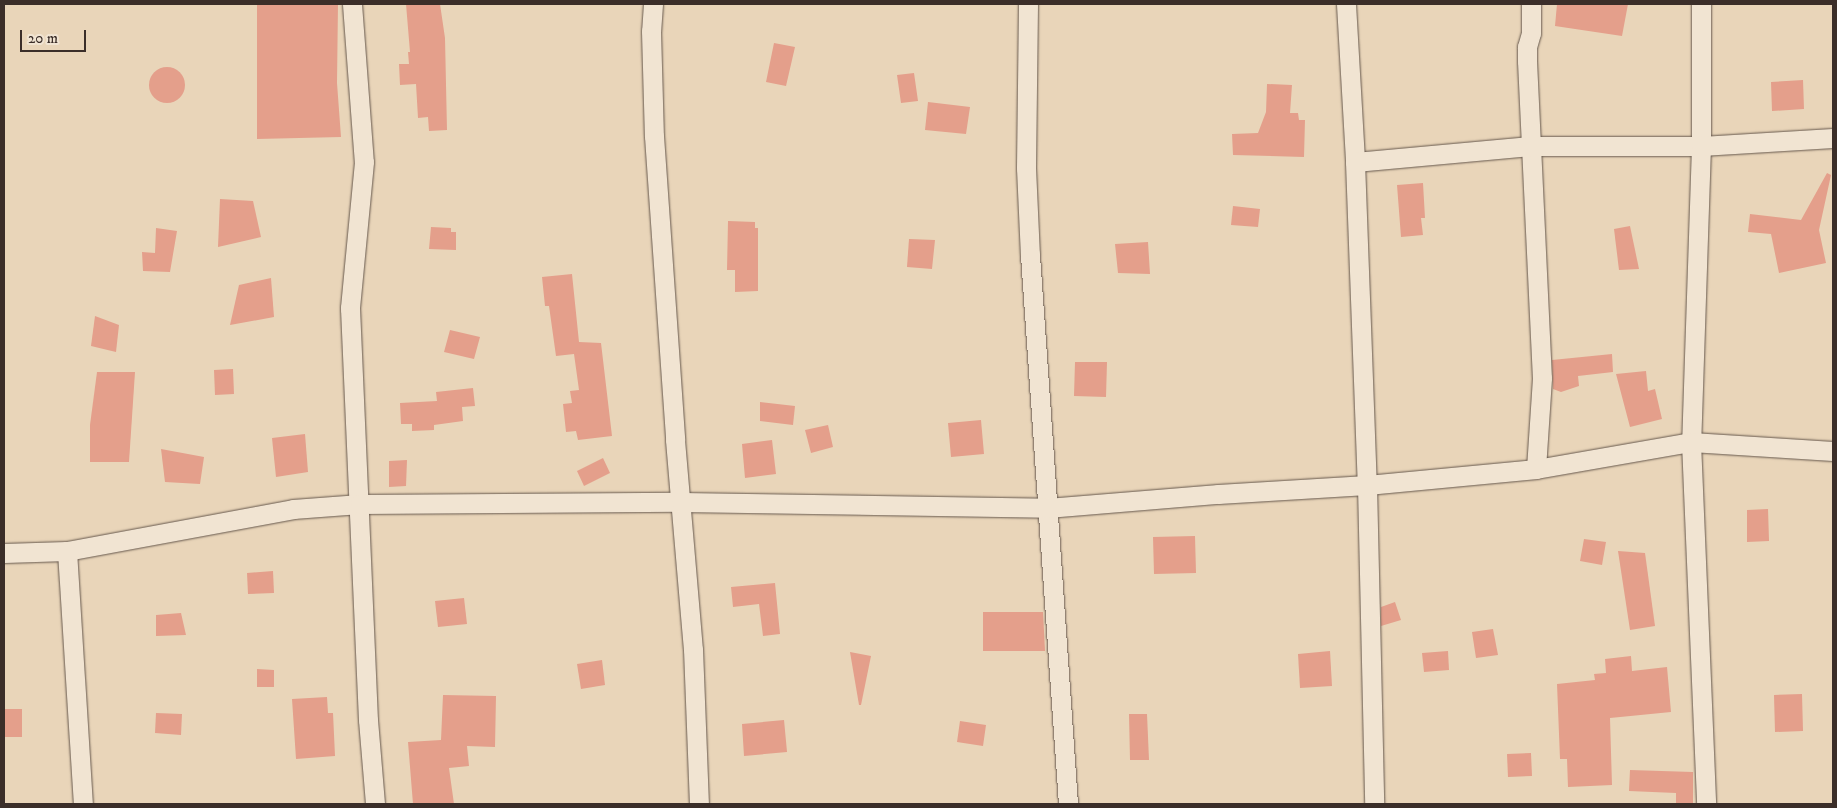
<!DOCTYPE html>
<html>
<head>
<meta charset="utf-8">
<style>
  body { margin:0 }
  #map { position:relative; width:1837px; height:808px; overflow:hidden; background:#e9d5b9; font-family:"IM FELL DW Pica",serif }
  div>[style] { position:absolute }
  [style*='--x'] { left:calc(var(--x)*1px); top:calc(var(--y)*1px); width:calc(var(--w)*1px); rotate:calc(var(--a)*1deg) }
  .building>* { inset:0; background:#e49f8b }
  .round { border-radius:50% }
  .roads { filter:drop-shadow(0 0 1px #66584d) drop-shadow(0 0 1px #66584d) }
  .street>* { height:19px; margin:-9.5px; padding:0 9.5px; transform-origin:9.5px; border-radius:9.5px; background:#f1e4d2 }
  span { translate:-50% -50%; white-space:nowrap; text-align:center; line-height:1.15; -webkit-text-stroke:4px #f1e4d2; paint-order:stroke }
  .frame { position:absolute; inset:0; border:5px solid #3b2e29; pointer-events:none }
  .scale { position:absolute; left:20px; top:30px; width:66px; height:22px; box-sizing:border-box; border:2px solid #3b2e29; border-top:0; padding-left:6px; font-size:15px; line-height:18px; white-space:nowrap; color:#3b2e29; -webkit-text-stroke:4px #f1e4d2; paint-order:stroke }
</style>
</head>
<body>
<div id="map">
  <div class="building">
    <i style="clip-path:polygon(257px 4px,338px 4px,337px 83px,341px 137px,257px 139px)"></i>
    <i style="clip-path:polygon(406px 4px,440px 4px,445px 38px,447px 130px,429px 131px,428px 117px,418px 118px,416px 84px,400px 85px,399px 64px,409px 64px,408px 52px,410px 52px)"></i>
    <i style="clip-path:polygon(1557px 4px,1628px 4px,1622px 36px,1555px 26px)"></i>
    <i style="clip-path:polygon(774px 43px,795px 47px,786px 86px,766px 82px)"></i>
    <i class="round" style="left:149px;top:67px;width:36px;height:36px"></i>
    <i style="clip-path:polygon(914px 73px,918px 101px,901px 103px,897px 75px)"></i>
    <i style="clip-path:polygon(1803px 80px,1804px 109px,1772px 111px,1771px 82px)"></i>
    <i style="clip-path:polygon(1267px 84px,1292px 85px,1290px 113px,1298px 113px,1299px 120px,1305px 120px,1304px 157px,1233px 155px,1232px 134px,1258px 133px,1266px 112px)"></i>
    <i style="clip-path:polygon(928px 102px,970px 107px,966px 134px,925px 130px)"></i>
    <i style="clip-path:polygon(1827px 173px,1831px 175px,1819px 230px,1826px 263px,1779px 273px,1771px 234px,1748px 232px,1750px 214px,1801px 220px)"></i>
    <i style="clip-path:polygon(1423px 183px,1425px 218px,1421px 218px,1423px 235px,1401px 237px,1397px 185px)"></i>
    <i style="clip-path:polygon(220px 199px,253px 201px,261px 237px,218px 247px)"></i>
    <i style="clip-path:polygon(1233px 206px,1260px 209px,1258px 227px,1231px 225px)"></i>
    <i style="clip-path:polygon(728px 221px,755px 222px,755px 228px,758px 228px,758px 291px,735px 292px,735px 270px,727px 270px)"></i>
    <i style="clip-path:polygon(1630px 226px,1639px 269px,1619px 270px,1614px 229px)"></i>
    <i style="clip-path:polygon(431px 227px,451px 228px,451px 232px,456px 232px,456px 250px,429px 249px)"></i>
    <i style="clip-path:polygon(156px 228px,177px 231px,170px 272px,143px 271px,142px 252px,155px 253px)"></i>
    <i style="clip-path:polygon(909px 239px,935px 240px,932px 269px,907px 267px)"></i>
    <i style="clip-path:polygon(1148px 242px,1150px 274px,1118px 273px,1115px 244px)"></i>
    <i style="clip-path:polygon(572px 274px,579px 342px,601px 343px,612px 436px,578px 440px,576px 431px,566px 432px,563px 404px,572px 403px,570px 391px,579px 390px,574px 354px,556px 356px,549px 306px,545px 306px,542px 277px)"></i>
    <i style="clip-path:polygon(271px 278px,274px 317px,230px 325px,239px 285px)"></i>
    <i style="clip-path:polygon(95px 316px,119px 325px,116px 352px,91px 346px)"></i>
    <i style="clip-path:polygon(450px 330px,480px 337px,474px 359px,444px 352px)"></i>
    <i style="clip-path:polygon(1612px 354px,1613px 372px,1578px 376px,1579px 386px,1561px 392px,1553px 389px,1552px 360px)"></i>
    <i style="clip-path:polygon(1075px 362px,1107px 362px,1106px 397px,1074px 396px)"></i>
    <i style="clip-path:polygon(233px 369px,234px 394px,215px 395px,214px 370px)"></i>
    <i style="clip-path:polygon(1646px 371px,1648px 391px,1655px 389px,1662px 419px,1630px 427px,1616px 374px)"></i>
    <i style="clip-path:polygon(97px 372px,135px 372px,129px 462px,90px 462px,90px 425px)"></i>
    <i style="clip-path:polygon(473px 388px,475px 406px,462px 407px,463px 421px,434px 425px,434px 430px,412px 431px,412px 424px,401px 424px,400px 403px,437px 401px,436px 392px)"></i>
    <i style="clip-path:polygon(760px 402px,795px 406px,793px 425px,760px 421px)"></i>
    <i style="clip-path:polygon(981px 420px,984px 454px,951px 457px,948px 423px)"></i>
    <i style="clip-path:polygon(828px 425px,833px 447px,811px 453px,805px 430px)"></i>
    <i style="clip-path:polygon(305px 434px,308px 472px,276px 477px,272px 438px)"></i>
    <i style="clip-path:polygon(772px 440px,776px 474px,745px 478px,742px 444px)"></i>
    <i style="clip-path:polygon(161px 449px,204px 457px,200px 484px,165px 482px)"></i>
    <i style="clip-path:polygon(603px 458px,610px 473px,584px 486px,577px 471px)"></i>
    <i style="clip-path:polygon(407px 460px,406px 486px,389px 487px,389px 461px)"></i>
    <i style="clip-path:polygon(1768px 509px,1769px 541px,1747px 542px,1747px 510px)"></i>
    <i style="clip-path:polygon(1195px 536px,1196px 573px,1154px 574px,1153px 537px)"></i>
    <i style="clip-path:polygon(1584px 539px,1606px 542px,1602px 565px,1580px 561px)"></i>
    <i style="clip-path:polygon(1618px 551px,1645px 553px,1655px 626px,1630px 630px)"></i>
    <i style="clip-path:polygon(273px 571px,274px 593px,248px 594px,247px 573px)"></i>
    <i style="clip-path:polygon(775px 583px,780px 634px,763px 636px,759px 604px,733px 607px,731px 587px)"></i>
    <i style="clip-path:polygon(464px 598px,467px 624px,438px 627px,435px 601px)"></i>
    <i style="clip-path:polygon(1395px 602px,1401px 620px,1381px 626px,1381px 607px)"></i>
    <i style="clip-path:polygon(983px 612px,1043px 612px,1045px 651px,983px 651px)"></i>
    <i style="clip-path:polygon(181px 613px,186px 635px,156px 636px,156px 615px)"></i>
    <i style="clip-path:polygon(1493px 629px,1498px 655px,1476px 658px,1472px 632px)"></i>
    <i style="clip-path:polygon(1330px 651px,1332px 686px,1300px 688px,1298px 654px)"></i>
    <i style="clip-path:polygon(1448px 651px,1449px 670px,1424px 672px,1422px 653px)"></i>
    <i style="clip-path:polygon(850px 652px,871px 656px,861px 705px,859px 705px)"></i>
    <i style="clip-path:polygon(1631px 656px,1632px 671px,1667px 667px,1671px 712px,1610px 718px,1612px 785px,1568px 787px,1567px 759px,1560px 759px,1557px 684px,1595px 680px,1594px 674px,1606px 673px,1605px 659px)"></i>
    <i style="clip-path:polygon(602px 660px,605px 685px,581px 689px,577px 664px)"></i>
    <i style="clip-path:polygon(257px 669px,274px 670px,274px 687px,257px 687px)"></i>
    <i style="clip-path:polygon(1802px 694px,1803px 731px,1775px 732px,1774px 695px)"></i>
    <i style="clip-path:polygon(443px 695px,496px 696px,495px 747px,467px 746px,469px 766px,449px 768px,454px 804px,413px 804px,408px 742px,441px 740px)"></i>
    <i style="clip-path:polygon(327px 697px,328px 713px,333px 713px,335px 756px,296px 759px,292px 699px)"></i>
    <i style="clip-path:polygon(4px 709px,22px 709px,22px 737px,4px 737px)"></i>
    <i style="clip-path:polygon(156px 713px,182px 714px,181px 735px,155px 733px)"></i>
    <i style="clip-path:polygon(1129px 714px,1147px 714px,1149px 760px,1130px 760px)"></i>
    <i style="clip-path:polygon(784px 720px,787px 752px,744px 756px,742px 724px)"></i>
    <i style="clip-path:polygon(960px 721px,986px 725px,983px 746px,957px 742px)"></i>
    <i style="clip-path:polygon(1531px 753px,1532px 776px,1508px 777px,1507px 754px)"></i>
    <i style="clip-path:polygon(1630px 770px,1693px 772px,1693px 804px,1676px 804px,1676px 793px,1629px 791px)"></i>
  </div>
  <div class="roads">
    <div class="street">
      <i style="--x:352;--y:4;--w:158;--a:85.7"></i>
      <i style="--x:364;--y:162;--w:147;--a:95.5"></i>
      <i style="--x:350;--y:308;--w:412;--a:87.5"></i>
      <i style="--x:368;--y:720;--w:84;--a:85.2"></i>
      <i style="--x:653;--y:4;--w:27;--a:94"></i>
      <i style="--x:651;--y:31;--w:105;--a:88.4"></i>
      <i style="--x:654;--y:136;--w:305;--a:86"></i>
      <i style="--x:675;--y:440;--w:210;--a:85.1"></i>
      <i style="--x:693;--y:649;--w:155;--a:87.8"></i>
      <i style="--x:1028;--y:4;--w:164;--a:90.7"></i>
      <i style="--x:1026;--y:168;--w:87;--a:87.4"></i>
      <i style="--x:1030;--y:255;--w:550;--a:86.04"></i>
      <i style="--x:1346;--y:4;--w:158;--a:86.7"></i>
      <i style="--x:1355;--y:162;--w:323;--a:87.9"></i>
      <i style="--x:1367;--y:485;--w:319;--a:88.7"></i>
      <i style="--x:1531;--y:4;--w:29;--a:90"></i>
      <i style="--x:1531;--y:33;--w:15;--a:106"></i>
      <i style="--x:1527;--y:47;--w:14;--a:90"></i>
      <i style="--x:1527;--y:61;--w:317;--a:87.3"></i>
      <i style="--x:1542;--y:378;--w:91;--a:93.8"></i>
      <i style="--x:1701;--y:4;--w:142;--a:90"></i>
      <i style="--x:1701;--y:146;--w:296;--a:91.9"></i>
      <i style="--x:1691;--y:442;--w:362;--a:87.6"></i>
      <i style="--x:1355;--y:162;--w:176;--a:-5.2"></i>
      <i style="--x:1530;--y:146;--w:171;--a:0"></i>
      <i style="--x:1701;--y:146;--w:132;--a:-3.5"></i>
      <i style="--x:67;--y:551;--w:254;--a:86.4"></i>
      <i style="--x:4;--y:553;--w:63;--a:-1.8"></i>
      <i style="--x:67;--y:551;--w:230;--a:-10.5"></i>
      <i style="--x:293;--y:509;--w:67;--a:-4.3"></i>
      <i style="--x:360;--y:504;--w:321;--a:-0.4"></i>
      <i style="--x:681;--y:502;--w:366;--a:0.9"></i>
      <i style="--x:1047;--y:508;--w:172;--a:-4.7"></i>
      <i style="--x:1218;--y:494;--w:149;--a:-3.5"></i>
      <i style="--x:1367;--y:485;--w:170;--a:-5.4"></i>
      <i style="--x:1536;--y:469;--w:157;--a:-9.9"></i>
      <i style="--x:1691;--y:442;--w:142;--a:3.6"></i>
    </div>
  </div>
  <div class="frame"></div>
  <div class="scale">20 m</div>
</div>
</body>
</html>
